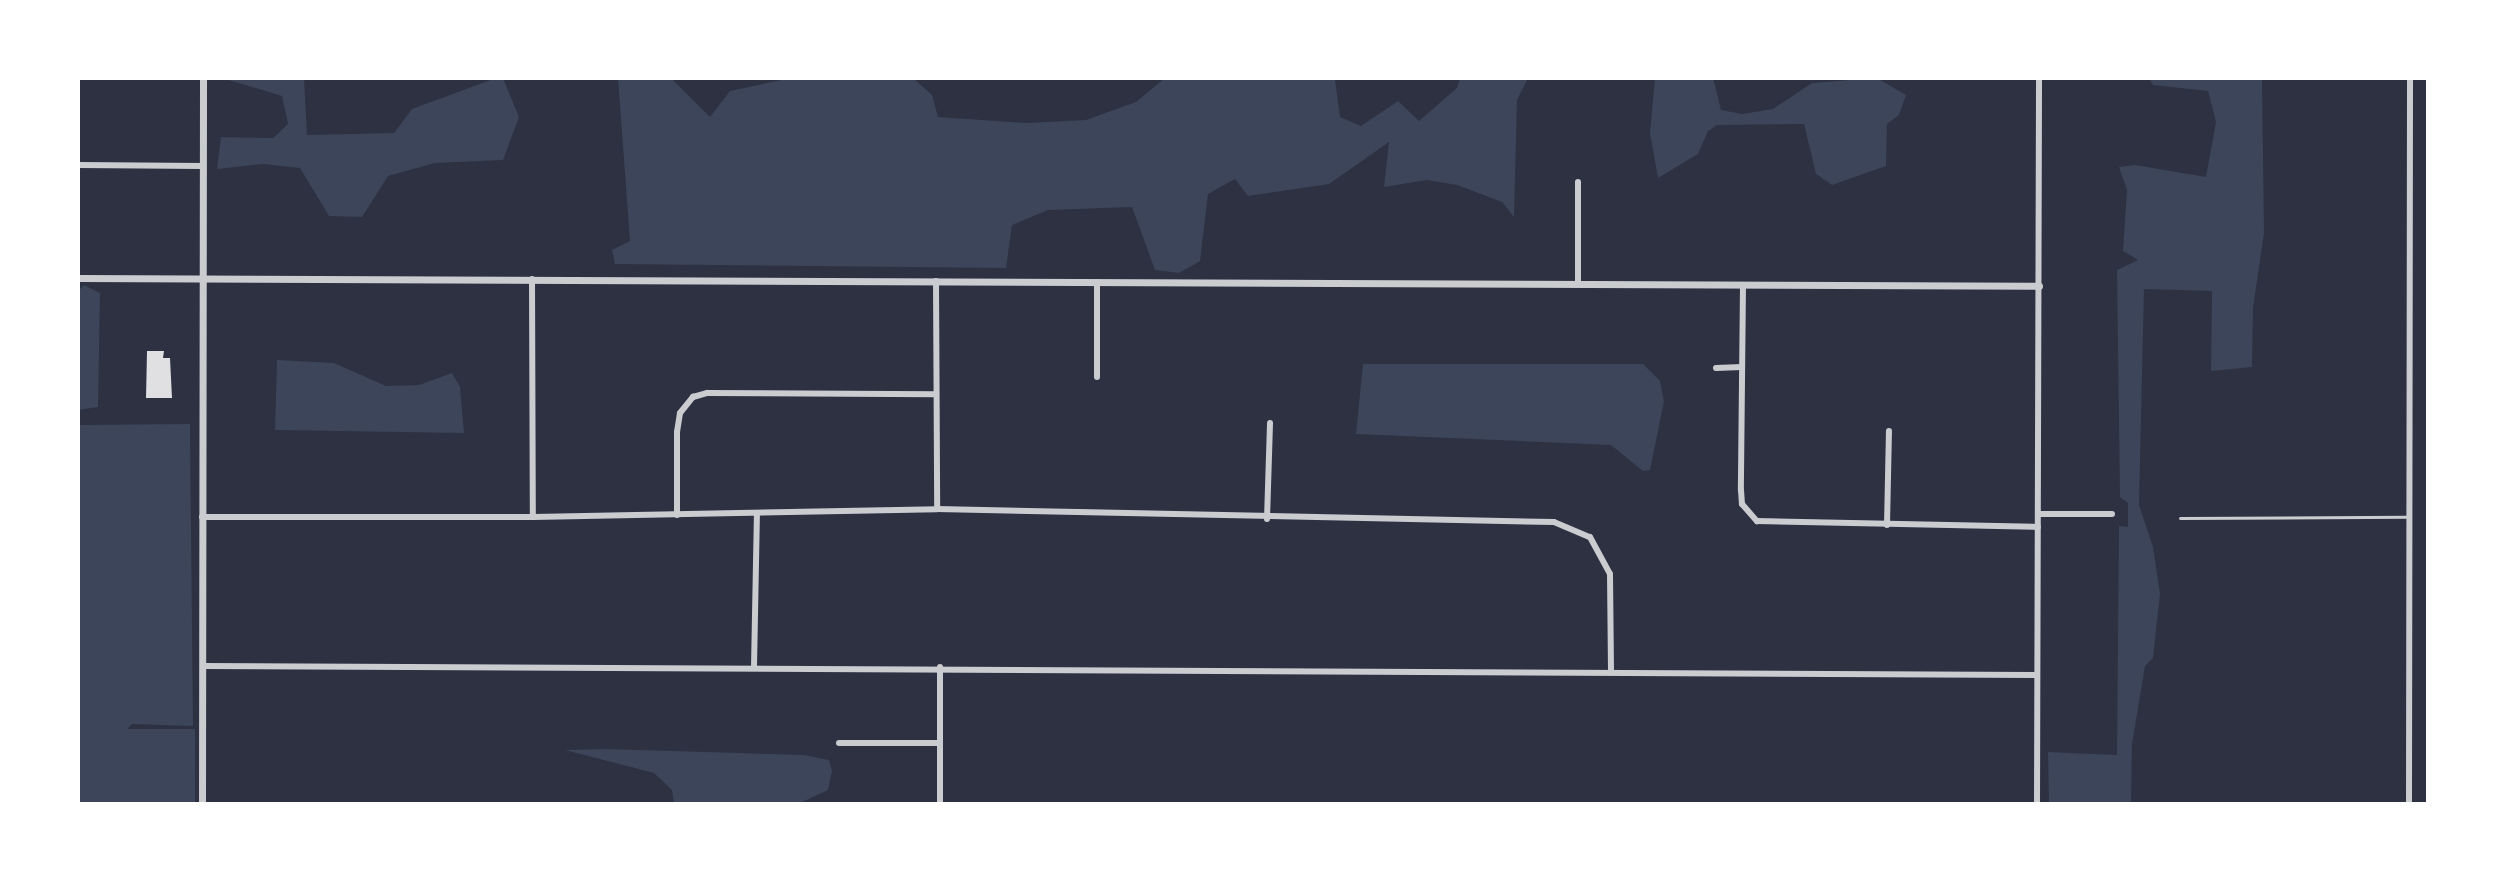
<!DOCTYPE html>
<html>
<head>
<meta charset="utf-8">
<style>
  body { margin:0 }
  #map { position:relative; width:2506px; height:882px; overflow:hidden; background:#2d3142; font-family:"Zilla Slab",serif }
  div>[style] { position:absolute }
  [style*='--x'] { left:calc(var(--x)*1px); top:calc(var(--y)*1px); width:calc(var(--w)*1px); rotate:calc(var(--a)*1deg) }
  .green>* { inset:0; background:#3c4559 }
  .building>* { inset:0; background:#e0e0e3 }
  .service>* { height:3px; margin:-1.5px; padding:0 1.5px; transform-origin:1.5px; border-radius:1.5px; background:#caccd0 }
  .minor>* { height:6px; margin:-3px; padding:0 3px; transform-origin:3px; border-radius:3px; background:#caccd0 }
  .tertiary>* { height:7px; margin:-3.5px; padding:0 3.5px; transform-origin:3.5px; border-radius:3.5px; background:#caccd0 }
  span { translate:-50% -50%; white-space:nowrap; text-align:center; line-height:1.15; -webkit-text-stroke:7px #fff; paint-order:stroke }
  .frame { position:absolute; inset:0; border:80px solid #fff; pointer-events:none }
</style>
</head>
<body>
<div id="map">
  <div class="green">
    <i style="clip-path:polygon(222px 78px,304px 78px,307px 135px,394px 133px,412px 109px,496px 78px,503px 78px,519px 117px,503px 160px,435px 163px,388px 176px,362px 217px,329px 216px,300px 168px,263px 164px,217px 169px,221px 137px,273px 138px,288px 124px,282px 96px)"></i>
    <i style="clip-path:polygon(618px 78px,671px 78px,710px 117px,730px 91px,790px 78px,913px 78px,932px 95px,938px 117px,1027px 123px,1086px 120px,1136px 102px,1165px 78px,1327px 78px,1335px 80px,1340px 117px,1361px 126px,1398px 101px,1419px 121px,1457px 88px,1460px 78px,1528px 78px,1517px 100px,1514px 217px,1502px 202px,1457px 185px,1427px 180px,1384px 187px,1389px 142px,1329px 184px,1248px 196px,1235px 179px,1208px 194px,1200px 261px,1179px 273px,1155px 270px,1132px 207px,1048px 210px,1012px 225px,1006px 268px,615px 264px,612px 250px,630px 241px)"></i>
    <i style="clip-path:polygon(1655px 78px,1713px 78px,1721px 110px,1742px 114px,1773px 109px,1812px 83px,1877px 78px,1906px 95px,1899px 115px,1887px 124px,1886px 166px,1832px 185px,1816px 174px,1804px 124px,1717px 125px,1708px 131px,1698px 154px,1658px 178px,1650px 133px)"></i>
    <i style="clip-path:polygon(2149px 78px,2262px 78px,2264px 233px,2253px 308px,2252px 367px,2211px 371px,2212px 291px,2144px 289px,2139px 505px,2153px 547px,2160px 594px,2153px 658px,2145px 666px,2132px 744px,2131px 804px,2049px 804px,2048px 752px,2117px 755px,2119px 526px,2128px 527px,2128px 503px,2120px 497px,2117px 270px,2138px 260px,2123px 251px,2127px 190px,2119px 167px,2135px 165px,2206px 177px,2216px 122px,2208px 91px,2153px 85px)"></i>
    <i style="clip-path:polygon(84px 285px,100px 293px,98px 407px,78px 410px,78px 291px)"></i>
    <i style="clip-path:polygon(277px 360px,334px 363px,386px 386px,419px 385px,452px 373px,460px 387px,464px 433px,275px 430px)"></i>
    <i style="clip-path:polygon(1363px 364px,1643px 364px,1660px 381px,1664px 401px,1650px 470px,1643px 471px,1611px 445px,1356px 434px)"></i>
    <i style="clip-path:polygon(190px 424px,193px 726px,132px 724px,127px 729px,195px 729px,195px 804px,78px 804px,78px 425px)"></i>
    <i style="clip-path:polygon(605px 749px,804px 755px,829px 760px,832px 771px,828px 790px,798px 804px,674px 804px,672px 790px,654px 773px,565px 750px)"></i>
  </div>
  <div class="building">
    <i style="clip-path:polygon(147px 351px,164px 351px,163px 358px,170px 358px,172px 398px,146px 398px)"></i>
  </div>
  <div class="service">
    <i style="--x:2180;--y:518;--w:227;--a:-0.3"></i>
  </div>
  <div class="minor">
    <i style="--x:78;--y:165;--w:125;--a:0.5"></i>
    <i style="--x:1578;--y:182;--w:102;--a:90"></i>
    <i style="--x:532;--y:279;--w:238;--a:89.8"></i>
    <i style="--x:936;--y:281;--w:228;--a:89.7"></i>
    <i style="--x:1743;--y:285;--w:205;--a:90.6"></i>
    <i style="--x:1741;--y:490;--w:14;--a:86"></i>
    <i style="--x:1742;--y:504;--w:23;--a:49"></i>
    <i style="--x:1757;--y:521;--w:281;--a:1.2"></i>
    <i style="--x:1716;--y:368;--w:26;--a:-2"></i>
    <i style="--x:1097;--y:377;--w:95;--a:-90"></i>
    <i style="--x:2038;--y:514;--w:74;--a:0"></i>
    <i style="--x:677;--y:515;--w:83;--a:-90"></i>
    <i style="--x:677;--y:432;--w:19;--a:-81"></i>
    <i style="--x:680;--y:413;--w:21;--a:-51"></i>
    <i style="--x:693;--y:397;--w:15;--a:-16"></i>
    <i style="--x:707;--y:393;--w:228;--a:0.3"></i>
    <i style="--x:202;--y:517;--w:331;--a:0"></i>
    <i style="--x:533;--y:517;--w:404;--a:-1.1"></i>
    <i style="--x:937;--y:509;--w:617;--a:1.21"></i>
    <i style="--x:1554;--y:522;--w:39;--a:23"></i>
    <i style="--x:1590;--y:537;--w:42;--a:61.6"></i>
    <i style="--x:1610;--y:574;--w:98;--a:89.4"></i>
    <i style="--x:1267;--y:519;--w:96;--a:-88.2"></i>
    <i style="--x:1887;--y:525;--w:94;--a:-88.8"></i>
    <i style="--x:203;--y:666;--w:1834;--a:0.28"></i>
    <i style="--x:754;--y:667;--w:154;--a:-88.9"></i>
    <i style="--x:839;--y:743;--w:101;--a:0"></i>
    <i style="--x:940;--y:804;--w:137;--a:-90"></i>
    <i style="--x:2037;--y:804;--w:726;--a:-89.84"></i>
    <i style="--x:2409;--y:804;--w:726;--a:-89.92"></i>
  </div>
  <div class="tertiary">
    <i style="--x:78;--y:278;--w:1961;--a:0.23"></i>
    <i style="--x:202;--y:804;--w:726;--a:-89.92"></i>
  </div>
  <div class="frame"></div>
</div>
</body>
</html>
